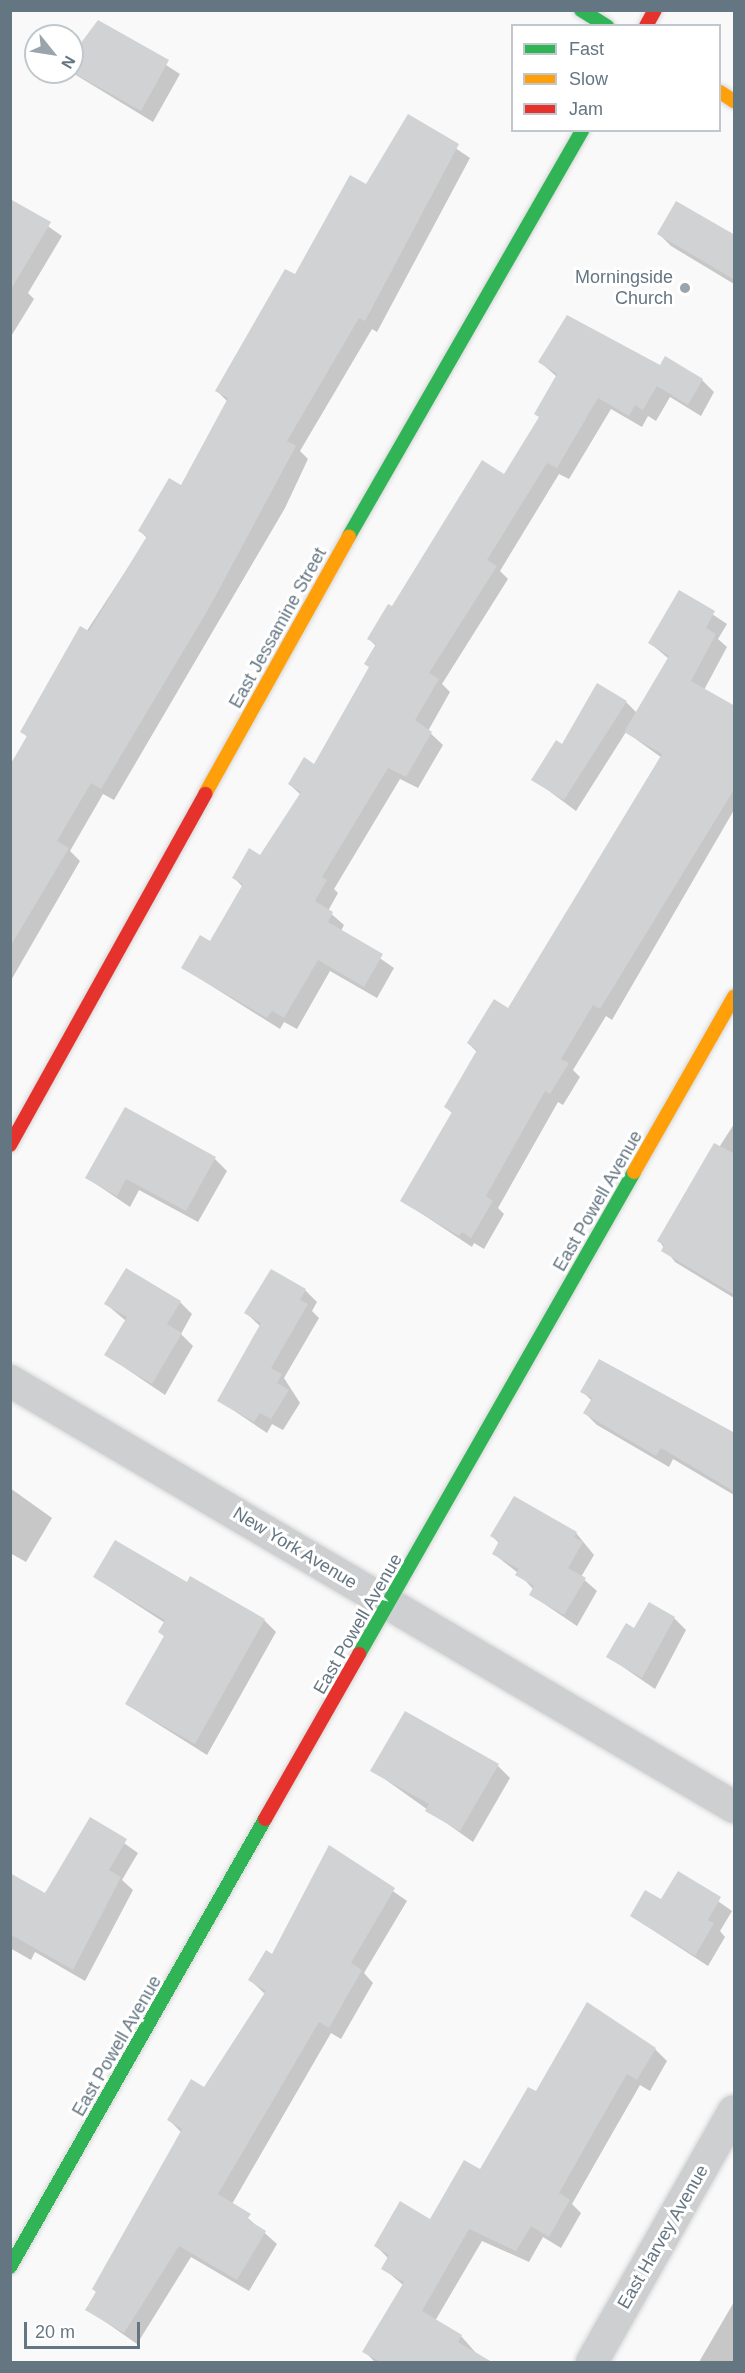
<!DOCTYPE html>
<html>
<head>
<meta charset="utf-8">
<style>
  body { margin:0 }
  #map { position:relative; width:745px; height:2373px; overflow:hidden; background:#f9f9f9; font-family:Arial,sans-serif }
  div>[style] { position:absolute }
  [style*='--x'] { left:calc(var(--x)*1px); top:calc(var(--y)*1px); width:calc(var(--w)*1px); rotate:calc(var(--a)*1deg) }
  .shadow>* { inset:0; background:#0003 }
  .building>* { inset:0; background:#d0d2d3 }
  .roads { filter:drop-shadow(0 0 2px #d5d6d7) drop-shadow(0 0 2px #d5d6d7) }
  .street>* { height:32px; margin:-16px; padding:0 16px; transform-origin:16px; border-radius:16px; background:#cecfd0 }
  .fast>* { height:14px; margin:-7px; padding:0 7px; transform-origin:7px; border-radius:7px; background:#30b455 }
  .slow>* { height:14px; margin:-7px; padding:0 7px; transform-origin:7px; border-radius:7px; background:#ff9f0a }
  .jam>* { height:14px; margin:-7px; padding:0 7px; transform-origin:7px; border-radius:7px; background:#e5322d }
  .dots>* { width:16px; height:16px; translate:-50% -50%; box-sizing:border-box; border:3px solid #fff; border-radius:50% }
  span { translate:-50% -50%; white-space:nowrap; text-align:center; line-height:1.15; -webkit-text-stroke:6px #fff; paint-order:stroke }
  .poi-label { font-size:18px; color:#657683 }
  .right { translate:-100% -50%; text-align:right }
  .street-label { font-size:18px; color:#657683 }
  .frame { position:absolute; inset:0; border:12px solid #657683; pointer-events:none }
  .legend { position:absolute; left:511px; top:24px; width:210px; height:108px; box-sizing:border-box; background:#fff; border:2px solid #c1c8cd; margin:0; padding:8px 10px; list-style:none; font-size:18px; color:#657683 }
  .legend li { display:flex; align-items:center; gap:12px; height:30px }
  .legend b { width:30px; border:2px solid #c1c8cd }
  .north { position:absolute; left:24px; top:24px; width:60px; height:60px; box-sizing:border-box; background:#fff; border:2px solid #c1c8cd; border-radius:50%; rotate:120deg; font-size:16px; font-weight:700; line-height:24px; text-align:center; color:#657683 }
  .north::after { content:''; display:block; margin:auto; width:21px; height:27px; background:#99a4ac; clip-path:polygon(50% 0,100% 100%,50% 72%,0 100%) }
  .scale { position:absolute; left:24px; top:2322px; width:116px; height:27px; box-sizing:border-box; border:3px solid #657683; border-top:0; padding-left:8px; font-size:18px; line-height:21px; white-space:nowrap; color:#657683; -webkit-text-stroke:4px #fff; paint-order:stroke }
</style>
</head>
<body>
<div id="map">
  <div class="shadow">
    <i style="clip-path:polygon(99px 22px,180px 74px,153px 122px,71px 72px,72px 58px)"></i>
    <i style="clip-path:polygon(408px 116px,470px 158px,377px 332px,372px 329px,300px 451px,308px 459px,285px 508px,114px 800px,103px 794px,70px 851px,80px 861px,10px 982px,10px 768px,28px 738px,22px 731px,147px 538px,140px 531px,182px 488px,228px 402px,217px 391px,367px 186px)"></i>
    <i style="clip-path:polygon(10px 200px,62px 236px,28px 293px,34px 299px,10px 338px)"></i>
    <i style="clip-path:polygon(659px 234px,734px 237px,734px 284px,671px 246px)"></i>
    <i style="clip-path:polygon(540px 362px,660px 367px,702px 380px,714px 392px,701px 416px,670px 397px,656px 421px,648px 416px,642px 427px,611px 409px,569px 479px,559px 474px,500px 571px,508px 579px,442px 684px,450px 692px,428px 731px,443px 745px,418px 788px,400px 779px,334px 889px,338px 893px,328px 911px,344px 925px,341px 931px,394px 968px,377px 998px,330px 971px,297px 1029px,284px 1022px,280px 1029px,183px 968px,211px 943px,243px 887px,234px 878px,261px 857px,301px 795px,289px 784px,315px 766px,370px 668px,376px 646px,369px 639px,505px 476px,540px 418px,557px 377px)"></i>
    <i style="clip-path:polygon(679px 592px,727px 624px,718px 639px,727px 647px,704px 690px,734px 708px,734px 810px,612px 1020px,606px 1016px,573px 1070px,580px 1077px,563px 1105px,558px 1102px,498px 1208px,504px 1214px,484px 1249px,474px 1243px,472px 1247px,401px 1200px,453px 1114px,446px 1107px,477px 1052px,468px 1043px,509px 1010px,662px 758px,626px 732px,576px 811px,533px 779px,563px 746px,626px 702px,637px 713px,669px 659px,650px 643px)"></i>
    <i style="clip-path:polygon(734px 1124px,734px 1298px,675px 1262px,659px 1241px)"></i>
    <i style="clip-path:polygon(215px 1159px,227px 1171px,198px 1222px,139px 1190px,130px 1207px,87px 1178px)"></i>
    <i style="clip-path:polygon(305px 1290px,317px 1302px,312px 1311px,319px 1318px,284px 1378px,300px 1403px,283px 1430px,272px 1424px,267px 1433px,218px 1400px,261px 1327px,246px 1313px)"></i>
    <i style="clip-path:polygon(180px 1302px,192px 1314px,181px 1334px,193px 1346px,165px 1395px,106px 1355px,126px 1321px,106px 1304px)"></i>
    <i style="clip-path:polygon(582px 1391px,734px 1435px,734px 1495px,673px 1459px,669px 1467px,597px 1425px,585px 1413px,592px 1401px)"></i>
    <i style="clip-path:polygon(10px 1488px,52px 1518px,26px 1562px,10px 1553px)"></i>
    <i style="clip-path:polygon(576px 1533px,594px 1555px,581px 1577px,597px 1591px,577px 1626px,531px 1595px,534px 1590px,518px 1573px,494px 1554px,499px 1543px,492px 1536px)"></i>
    <i style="clip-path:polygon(94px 1577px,187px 1584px,264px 1620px,276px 1632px,207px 1755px,126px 1704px,165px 1637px,160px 1632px,165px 1623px)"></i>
    <i style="clip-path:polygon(674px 1618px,686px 1630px,655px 1689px,607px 1656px,635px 1630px)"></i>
    <i style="clip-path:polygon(498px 1766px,510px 1778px,473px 1842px,372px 1770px)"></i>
    <i style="clip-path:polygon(90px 1819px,138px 1853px,122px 1880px,133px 1890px,85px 1981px,35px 1952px,31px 1960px,10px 1948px,10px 1896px,46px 1895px)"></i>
    <i style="clip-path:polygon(330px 1847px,407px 1901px,364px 1973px,373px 1983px,341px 2039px,331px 2033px,232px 2204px,277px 2244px,249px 2291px,191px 2257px,137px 2344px,87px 2309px,181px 2132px,169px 2120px,205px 2089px,265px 1994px,250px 1980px,273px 1956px)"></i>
    <i style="clip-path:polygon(678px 1873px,732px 1911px,720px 1931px,725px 1937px,708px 1966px,631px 1916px,661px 1901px)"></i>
    <i style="clip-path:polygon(655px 2049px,667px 2061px,650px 2091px,640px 2085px,609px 2139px,572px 2204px,581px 2213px,561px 2248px,543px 2237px,529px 2262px,482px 2241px,435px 2321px,461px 2336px,484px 2362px,375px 2362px,364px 2351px,403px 2285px,383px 2268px,388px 2258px,376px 2246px,430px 2221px,481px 2171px,536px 2093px)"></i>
    <i style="clip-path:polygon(734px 2302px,734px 2362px,699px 2362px)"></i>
  </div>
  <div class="building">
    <i style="clip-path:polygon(98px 20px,169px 60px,141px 111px,72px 72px,72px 55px)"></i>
    <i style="clip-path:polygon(408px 114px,459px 144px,365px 321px,359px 318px,287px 441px,296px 446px,209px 608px,101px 789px,91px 783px,57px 841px,69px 848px,10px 947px,10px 765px,27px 736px,20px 732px,80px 626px,89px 631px,147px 536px,138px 531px,169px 478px,181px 485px,228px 398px,215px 391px,285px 269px,295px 274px,350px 175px,366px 184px)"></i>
    <i style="clip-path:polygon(10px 199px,51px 222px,10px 291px)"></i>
    <i style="clip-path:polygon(676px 201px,735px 235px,735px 280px,657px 234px)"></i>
    <i style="clip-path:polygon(567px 315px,660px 365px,665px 356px,703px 379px,688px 405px,657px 386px,643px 410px,635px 405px,629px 416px,598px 398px,557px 468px,547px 463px,487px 560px,497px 566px,429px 673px,439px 679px,415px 720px,432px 732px,406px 777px,388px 768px,322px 877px,327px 880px,315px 901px,333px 912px,328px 922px,383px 954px,364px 987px,318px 960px,284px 1018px,272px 1011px,267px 1018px,181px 968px,200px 935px,210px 941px,243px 884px,232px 878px,249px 848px,260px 855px,301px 792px,288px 784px,304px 757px,314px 764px,369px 667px,364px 664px,376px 644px,367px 639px,388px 604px,392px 606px,482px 460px,504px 474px,539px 417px,534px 414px,557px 374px,538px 362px)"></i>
    <i style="clip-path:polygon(679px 590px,715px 611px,706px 628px,716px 634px,691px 681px,735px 706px,735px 788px,600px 1009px,593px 1005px,561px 1059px,569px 1063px,550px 1094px,545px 1091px,486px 1196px,493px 1201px,471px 1238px,462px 1232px,459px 1236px,400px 1201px,452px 1112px,444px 1107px,477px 1050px,467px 1043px,494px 999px,508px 1008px,662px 754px,624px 732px,669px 656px,648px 643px)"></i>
    <i style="clip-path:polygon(597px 683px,627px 701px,564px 800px,531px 780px,556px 740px,562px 744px)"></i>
    <i style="clip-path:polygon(125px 1107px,216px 1157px,186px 1211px,126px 1179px,117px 1196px,85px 1178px)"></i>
    <i style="clip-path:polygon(714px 1143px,735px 1154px,735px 1295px,661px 1251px,664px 1245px,657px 1241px)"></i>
    <i style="clip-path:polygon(126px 1268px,181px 1301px,167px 1324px,182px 1333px,152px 1384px,104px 1355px,127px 1317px,104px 1304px)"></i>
    <i style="clip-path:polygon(271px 1269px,306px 1289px,300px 1300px,308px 1304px,271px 1368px,282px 1374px,277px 1383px,289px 1390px,271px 1419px,260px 1413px,254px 1422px,217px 1401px,261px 1323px,244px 1313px)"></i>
    <i style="clip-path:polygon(599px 1359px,735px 1433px,735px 1492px,661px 1448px,656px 1456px,583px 1413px,592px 1398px,580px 1392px)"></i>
    <i style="clip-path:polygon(514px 1496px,577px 1532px,574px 1537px,583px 1542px,568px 1568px,586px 1578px,564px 1615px,529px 1595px,534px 1586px,515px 1575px,519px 1569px,492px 1554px,499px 1541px,490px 1536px)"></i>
    <i style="clip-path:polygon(115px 1540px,187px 1582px,190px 1576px,265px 1619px,195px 1744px,125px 1704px,164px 1636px,158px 1632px,165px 1620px,93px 1577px)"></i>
    <i style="clip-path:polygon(649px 1602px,675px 1617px,642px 1678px,606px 1657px,626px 1623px,634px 1628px)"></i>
    <i style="clip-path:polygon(405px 1711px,499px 1764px,460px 1831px,425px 1811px,429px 1804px,370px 1771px)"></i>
    <i style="clip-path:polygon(90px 1817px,127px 1839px,109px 1870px,121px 1877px,73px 1970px,10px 1934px,10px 1873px,45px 1893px)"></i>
    <i style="clip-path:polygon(329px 1845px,395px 1888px,351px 1963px,362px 1970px,329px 2028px,319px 2022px,218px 2194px,251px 2214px,247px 2219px,266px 2231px,237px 2280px,179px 2246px,124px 2333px,85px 2310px,96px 2292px,92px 2289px,182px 2129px,167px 2120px,191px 2079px,204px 2087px,266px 1991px,248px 1980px,266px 1950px,272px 1954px)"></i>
    <i style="clip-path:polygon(678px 1871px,721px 1897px,708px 1920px,714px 1923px,695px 1956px,630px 1916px,645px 1890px,661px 1899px)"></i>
    <i style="clip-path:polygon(587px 2002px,656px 2048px,637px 2080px,627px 2074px,597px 2126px,559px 2193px,570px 2200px,549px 2237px,531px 2226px,516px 2251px,469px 2229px,422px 2311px,462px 2335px,458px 2342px,492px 2362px,381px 2362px,362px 2352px,404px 2282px,381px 2269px,389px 2255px,374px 2246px,400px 2201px,430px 2219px,464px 2160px,480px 2169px,528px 2087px,536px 2091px)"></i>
  </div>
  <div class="roads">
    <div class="street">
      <i style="--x:10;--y:1381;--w:840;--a:30.47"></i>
      <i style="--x:592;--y:2362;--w:288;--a:-60.5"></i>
    </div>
    <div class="fast">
      <i style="--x:581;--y:10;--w:31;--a:32"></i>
      <i style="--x:349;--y:536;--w:468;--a:-60.1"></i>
      <i style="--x:359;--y:1654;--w:555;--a:-60.29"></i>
      <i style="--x:10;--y:2267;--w:515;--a:-60.35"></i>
    </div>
    <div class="slow">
      <i style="--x:720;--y:92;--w:17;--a:33"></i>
      <i style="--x:205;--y:794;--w:295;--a:-60.8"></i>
      <i style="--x:634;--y:1172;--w:202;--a:-60.3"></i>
    </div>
    <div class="jam">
      <i style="--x:646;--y:26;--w:18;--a:-61"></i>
      <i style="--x:10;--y:1145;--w:402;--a:-60.9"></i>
      <i style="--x:265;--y:1819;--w:190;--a:-60.3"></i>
    </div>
  </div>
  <div class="dots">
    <i style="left:685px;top:288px;background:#99a4ac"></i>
  </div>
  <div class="poi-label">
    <span class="right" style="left:673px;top:288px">Morningside<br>Church</span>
  </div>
  <div class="street-label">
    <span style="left:278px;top:628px;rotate:-61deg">East Jessamine Street</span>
    <span style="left:598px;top:1201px;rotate:-60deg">East Powell Avenue</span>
    <span style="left:295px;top:1548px;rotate:31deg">New York Avenue</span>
    <span style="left:358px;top:1624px;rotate:-60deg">East Powell Avenue</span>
    <span style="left:117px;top:2046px;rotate:-60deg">East Powell Avenue</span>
    <span style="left:663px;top:2237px;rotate:-60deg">East Harvey Avenue</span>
  </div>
  <div class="frame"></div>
  <ul class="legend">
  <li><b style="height:8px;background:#30b455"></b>Fast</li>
  <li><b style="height:8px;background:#ff9f0a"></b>Slow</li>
  <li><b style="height:8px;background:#e5322d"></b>Jam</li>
  </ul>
  <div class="north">N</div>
  <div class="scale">20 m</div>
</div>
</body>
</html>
